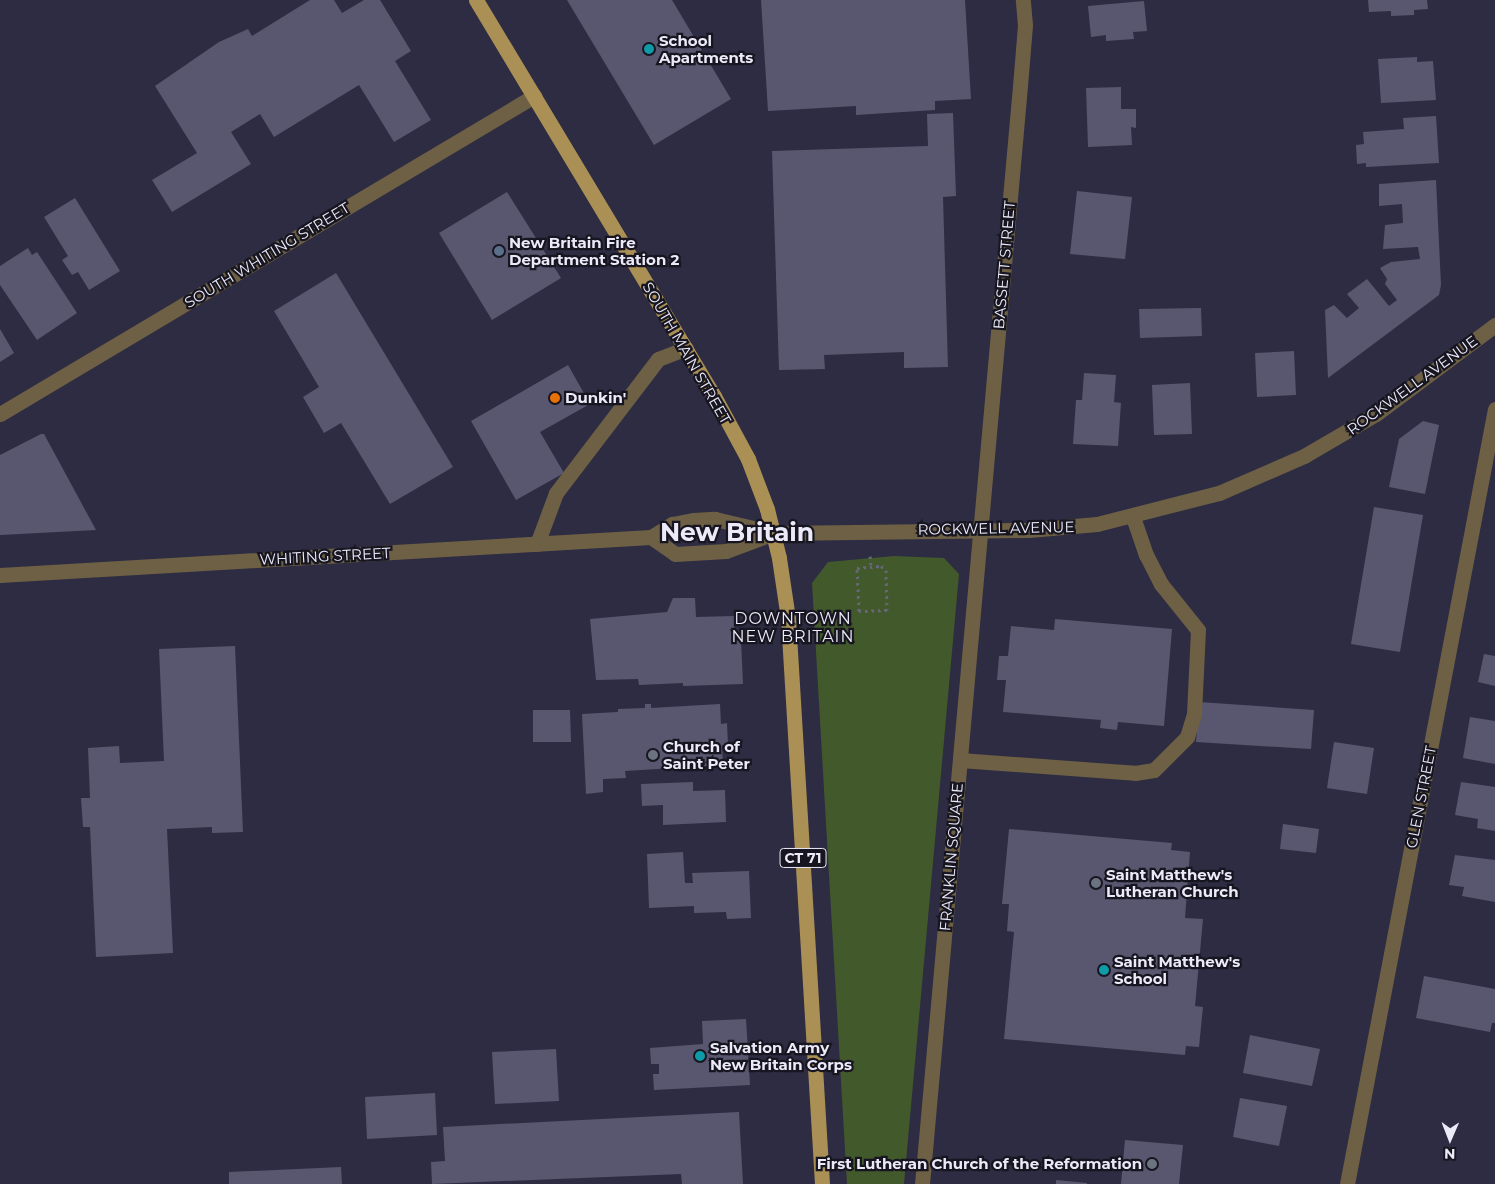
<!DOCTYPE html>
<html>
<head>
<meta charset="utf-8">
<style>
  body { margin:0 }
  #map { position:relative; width:1495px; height:1184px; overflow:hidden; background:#2e2c42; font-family:Montserrat,sans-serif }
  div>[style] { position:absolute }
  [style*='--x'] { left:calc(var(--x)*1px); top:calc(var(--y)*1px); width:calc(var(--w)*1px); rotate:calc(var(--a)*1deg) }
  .green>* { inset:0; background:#41592b }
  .building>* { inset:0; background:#59576f }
  .path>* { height:3px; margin-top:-1.5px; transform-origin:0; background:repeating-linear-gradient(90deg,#686679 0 2.5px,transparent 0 6.5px) }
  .minor>* { height:15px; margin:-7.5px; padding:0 7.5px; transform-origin:7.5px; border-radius:7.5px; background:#6d6044 }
  .major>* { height:15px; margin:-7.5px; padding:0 7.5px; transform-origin:7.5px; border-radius:7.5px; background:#aa9054 }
  .dots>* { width:14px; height:14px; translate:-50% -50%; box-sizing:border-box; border:2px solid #171620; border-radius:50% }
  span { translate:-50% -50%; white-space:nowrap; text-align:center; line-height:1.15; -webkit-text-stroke:4.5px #171620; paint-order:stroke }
  .shield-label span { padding:1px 4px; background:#171620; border:1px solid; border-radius:4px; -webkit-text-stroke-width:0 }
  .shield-label { font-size:14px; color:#eceaf9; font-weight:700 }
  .poi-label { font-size:15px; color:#eceaf9; font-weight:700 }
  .left { translate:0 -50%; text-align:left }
  .right { translate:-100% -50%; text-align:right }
  .street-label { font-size:15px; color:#eceaf9 }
  .neighbourhood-label { font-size:16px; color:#eceaf9; letter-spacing:1px }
  .town-label { font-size:25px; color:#eceaf9; font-weight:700 }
  .north { position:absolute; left:1425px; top:1114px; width:50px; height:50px; -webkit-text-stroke:4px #171620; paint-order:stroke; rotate:181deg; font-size:14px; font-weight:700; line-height:20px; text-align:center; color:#eceaf9 }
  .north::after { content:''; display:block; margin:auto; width:18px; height:22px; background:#eceaf9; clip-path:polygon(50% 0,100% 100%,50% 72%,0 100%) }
</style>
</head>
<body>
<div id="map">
  <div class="green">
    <i style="clip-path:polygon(894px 556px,944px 558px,959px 574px,904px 1184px,847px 1184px,812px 583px,828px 562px)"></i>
  </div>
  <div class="building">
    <i style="clip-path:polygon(310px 0,334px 0,342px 13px,364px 0,380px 0,411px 51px,395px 61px,431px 120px,394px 142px,359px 85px,274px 137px,260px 114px,231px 132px,251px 164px,172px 212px,152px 180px,197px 153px,155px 86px,219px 42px,248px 29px,252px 36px)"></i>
    <i style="clip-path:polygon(567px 0,672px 0,731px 99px,654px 145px)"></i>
    <i style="clip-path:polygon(761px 0,965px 0,971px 99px,935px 101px,935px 110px,856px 115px,856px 106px,768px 111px)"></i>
    <i style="clip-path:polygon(1368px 0,1427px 0,1428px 9px,1414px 10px,1414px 15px,1391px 16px,1391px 11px,1369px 12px)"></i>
    <i style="clip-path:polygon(1144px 1px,1147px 31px,1133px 32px,1134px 39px,1106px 41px,1106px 35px,1091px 37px,1088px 6px)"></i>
    <i style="clip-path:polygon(1417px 57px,1417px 62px,1433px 61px,1436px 100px,1381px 103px,1378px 59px)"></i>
    <i style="clip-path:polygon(1121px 87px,1121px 109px,1136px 109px,1136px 128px,1131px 127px,1132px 145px,1088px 147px,1086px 88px)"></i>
    <i style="clip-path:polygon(953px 113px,956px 196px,943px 197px,948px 367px,904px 368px,904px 352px,824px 355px,825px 369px,779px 370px,772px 151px,928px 146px,927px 114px)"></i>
    <i style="clip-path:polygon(1436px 116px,1439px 163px,1366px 167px,1366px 163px,1357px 164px,1356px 145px,1364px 144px,1363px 132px,1404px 129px,1403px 118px)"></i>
    <i style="clip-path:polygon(1436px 180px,1441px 285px,1439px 295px,1328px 378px,1325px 310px,1334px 305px,1347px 318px,1359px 308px,1347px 294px,1367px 279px,1389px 306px,1397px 300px,1385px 284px,1387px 279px,1380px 268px,1391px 262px,1420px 259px,1418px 247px,1383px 249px,1385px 225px,1403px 223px,1402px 204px,1379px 206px,1379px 184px)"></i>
    <i style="clip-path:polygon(1077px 191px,1132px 197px,1125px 259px,1070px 254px)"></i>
    <i style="clip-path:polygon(507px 192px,561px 278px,492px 320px,439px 233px)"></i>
    <i style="clip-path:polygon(75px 198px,120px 271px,89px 290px,78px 272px,72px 275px,62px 260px,68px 256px,44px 217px)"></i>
    <i style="clip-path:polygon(28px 248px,32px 255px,37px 252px,77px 313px,37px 340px,0 285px,0 266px)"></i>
    <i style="clip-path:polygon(336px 273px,453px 467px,390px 504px,341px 423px,324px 433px,303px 397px,319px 387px,274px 311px)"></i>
    <i style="clip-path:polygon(1201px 308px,1202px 336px,1140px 338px,1139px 309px)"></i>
    <i style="clip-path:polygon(0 329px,14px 353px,0 362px)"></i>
    <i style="clip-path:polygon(1294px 351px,1296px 395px,1257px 397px,1255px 353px)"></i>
    <i style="clip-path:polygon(568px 365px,590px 404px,540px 432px,564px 473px,516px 500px,471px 421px)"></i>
    <i style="clip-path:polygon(1084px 373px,1116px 375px,1114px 402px,1121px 403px,1118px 446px,1073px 444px,1076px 400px,1082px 400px)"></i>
    <i style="clip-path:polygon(1190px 383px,1192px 434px,1154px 435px,1152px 385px)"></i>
    <i style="clip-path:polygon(1423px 421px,1439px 425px,1425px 494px,1389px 487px,1399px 439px)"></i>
    <i style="clip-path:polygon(41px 434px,44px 434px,96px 530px,0 535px,0 455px)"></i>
    <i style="clip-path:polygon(1374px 507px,1423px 515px,1400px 652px,1351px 644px)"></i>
    <i style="clip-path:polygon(673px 598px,695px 598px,696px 617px,734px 616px,735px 641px,741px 640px,743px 684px,683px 686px,683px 683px,639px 685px,638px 679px,596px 680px,590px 619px,667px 612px)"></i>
    <i style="clip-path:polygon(1055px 619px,1172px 629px,1164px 726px,1118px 722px,1117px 730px,1100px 728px,1101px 720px,1003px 712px,1006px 680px,997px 680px,999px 656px,1008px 656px,1011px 626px,1054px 630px)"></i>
    <i style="clip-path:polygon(235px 646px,243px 832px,212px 833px,212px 827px,167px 829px,173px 953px,96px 957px,90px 827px,83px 827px,81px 798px,90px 798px,88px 748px,119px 746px,120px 763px,164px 761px,159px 649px)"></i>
    <i style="clip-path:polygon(1484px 654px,1495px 656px,1495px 686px,1478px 682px)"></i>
    <i style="clip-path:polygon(1199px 702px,1314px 710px,1311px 749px,1196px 742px)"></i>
    <i style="clip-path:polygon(645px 704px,651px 704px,651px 708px,720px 704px,721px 724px,727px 723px,728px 745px,722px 745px,723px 765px,625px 771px,626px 778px,603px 779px,603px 792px,586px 794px,582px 714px,618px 712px,618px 709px,645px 708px)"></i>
    <i style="clip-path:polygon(533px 710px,570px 710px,571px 742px,533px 742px)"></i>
    <i style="clip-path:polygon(1470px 717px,1495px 721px,1495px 764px,1463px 758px)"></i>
    <i style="clip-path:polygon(1334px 742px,1374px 748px,1367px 794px,1327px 788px)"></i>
    <i style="clip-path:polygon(693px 782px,693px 791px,725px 790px,726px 822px,663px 825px,663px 805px,642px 806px,641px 784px)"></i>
    <i style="clip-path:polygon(1461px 782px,1495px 787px,1495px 831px,1477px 828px,1478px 819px,1455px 815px)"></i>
    <i style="clip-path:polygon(1283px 824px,1319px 829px,1316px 853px,1280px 849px)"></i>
    <i style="clip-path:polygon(1009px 829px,1172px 843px,1171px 850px,1190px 852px,1185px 918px,1203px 919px,1195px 1006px,1203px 1007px,1199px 1047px,1186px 1046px,1185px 1055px,1004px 1039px,1014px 932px,1007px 931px,1009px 904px,1002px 904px)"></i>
    <i style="clip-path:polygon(683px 852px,685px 883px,693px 883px,692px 873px,749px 871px,751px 918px,727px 919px,726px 912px,694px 913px,694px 906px,649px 908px,647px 854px)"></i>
    <i style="clip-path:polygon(1455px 855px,1495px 860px,1495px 902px,1462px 896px,1464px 887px,1449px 885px)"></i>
    <i style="clip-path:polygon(1424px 976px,1495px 989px,1495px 1023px,1492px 1023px,1490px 1032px,1416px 1018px)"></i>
    <i style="clip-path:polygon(746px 1019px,750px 1085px,654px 1090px,653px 1074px,659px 1074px,659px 1064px,651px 1064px,650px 1048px,703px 1044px,702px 1021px)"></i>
    <i style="clip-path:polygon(1250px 1035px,1320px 1049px,1312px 1086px,1243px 1073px)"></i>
    <i style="clip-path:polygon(556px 1049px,559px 1101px,495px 1104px,492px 1052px)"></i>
    <i style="clip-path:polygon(435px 1093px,437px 1135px,367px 1139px,365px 1097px)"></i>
    <i style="clip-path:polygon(1240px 1098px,1287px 1106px,1279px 1146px,1233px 1137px)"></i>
    <i style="clip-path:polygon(739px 1112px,743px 1184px,682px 1184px,681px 1174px,432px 1184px,431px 1162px,445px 1161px,443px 1127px)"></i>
    <i style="clip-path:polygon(1125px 1140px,1183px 1145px,1179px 1184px,1121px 1184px)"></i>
    <i style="clip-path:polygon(341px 1167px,342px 1184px,229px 1184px,229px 1172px)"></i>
    <i style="clip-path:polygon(1056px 1180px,1087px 1183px,1087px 1184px,1056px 1184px)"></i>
  </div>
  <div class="path">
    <i style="--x:870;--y:556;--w:10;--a:84"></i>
    <i style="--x:881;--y:566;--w:6;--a:39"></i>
    <i style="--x:886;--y:570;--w:40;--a:88.6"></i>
    <i style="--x:887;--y:610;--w:28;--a:178"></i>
    <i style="--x:859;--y:611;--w:43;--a:-92.7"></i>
    <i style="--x:857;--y:568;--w:24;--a:-5"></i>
  </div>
  <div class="minor">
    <i style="--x:0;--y:414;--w:622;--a:-30.77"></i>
    <i style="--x:651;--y:537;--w:29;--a:35"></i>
    <i style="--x:675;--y:554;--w:51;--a:-3.4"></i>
    <i style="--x:726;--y:551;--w:51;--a:-20.6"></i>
    <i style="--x:537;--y:544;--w:54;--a:-69.6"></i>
    <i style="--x:556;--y:493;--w:168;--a:-52.7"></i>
    <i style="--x:658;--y:359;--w:30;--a:-21"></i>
    <i style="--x:0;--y:575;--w:652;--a:-3.34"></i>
    <i style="--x:651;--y:537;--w:25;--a:-32"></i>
    <i style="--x:672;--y:524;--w:21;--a:-11"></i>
    <i style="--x:693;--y:520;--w:22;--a:-3"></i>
    <i style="--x:715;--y:519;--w:61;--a:13.3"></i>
    <i style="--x:774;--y:533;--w:255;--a:-0.7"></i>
    <i style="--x:1029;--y:530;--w:68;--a:-5"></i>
    <i style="--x:1097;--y:524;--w:126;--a:-14.3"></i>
    <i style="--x:1219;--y:493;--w:93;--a:-23.5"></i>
    <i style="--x:1304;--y:456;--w:83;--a:-30.3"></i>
    <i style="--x:1376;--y:414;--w:149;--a:-36.8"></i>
    <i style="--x:960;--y:760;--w:175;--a:4.2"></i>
    <i style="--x:1135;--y:773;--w:19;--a:-9"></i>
    <i style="--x:1154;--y:770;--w:47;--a:-45"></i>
    <i style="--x:1187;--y:737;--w:24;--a:-73"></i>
    <i style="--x:1194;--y:714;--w:84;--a:-87.3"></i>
    <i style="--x:1198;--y:630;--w:59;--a:-128.8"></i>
    <i style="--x:1161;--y:584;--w:33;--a:-117"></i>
    <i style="--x:1146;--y:555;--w:40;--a:-108.9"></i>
    <i style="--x:922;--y:1184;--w:1102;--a:-84.9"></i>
    <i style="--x:1020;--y:86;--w:61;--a:-85.3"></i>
    <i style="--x:1025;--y:25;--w:25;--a:-95"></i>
    <i style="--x:1347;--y:1184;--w:789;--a:-79.19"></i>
  </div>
  <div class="major">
    <i style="--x:476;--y:0;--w:462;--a:59"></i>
    <i style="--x:714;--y:396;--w:72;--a:61.6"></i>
    <i style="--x:748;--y:459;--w:53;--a:69.2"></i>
    <i style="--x:767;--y:509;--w:50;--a:76.2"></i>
    <i style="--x:779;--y:558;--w:61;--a:81.5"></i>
    <i style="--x:788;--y:618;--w:567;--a:86.56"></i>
  </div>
  <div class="dots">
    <i style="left:649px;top:49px;background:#0f9aa8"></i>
    <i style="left:499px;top:251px;background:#5c6f8a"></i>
    <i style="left:555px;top:398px;background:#e8710a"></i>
    <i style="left:653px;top:755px;background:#6b7280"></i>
    <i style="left:1096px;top:883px;background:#6b7280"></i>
    <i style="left:1104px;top:970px;background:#0f9aa8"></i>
    <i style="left:700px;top:1056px;background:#0f9aa8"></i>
    <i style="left:1152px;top:1164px;background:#6b7280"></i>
  </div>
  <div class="shield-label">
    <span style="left:803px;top:858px">CT 71</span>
  </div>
  <div class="poi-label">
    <span class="left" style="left:659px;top:49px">School<br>Apartments</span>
    <span class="left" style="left:509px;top:251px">New Britain Fire<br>Department Station 2</span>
    <span class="left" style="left:565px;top:398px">Dunkin'</span>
    <span class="left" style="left:663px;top:755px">Church of<br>Saint Peter</span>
    <span class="left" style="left:1106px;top:883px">Saint Matthew's<br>Lutheran Church</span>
    <span class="left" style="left:1114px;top:970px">Saint Matthew's<br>School</span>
    <span class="left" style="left:710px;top:1056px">Salvation Army<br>New Britain Corps</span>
    <span class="right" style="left:1142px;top:1164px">First Lutheran Church of the Reformation</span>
  </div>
  <div class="street-label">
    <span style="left:267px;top:255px;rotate:-31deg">SOUTH WHITING STREET</span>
    <span style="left:1004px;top:265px;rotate:-85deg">BASSETT STREET</span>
    <span style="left:687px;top:353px;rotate:60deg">SOUTH MAIN STREET</span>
    <span style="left:1412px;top:385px;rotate:-36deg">ROCKWELL AVENUE</span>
    <span style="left:996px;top:528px;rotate:-1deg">ROCKWELL AVENUE</span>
    <span style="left:325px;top:556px;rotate:-3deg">WHITING STREET</span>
    <span style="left:1421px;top:797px;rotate:-79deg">GLEN STREET</span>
    <span style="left:951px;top:857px;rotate:-85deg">FRANKLIN SQUARE</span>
  </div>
  <div class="neighbourhood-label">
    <span style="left:793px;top:628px">DOWNTOWN<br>NEW BRITAIN</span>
  </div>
  <div class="town-label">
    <span style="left:737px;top:532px">New Britain</span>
  </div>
  <div class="north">N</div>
</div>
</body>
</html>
